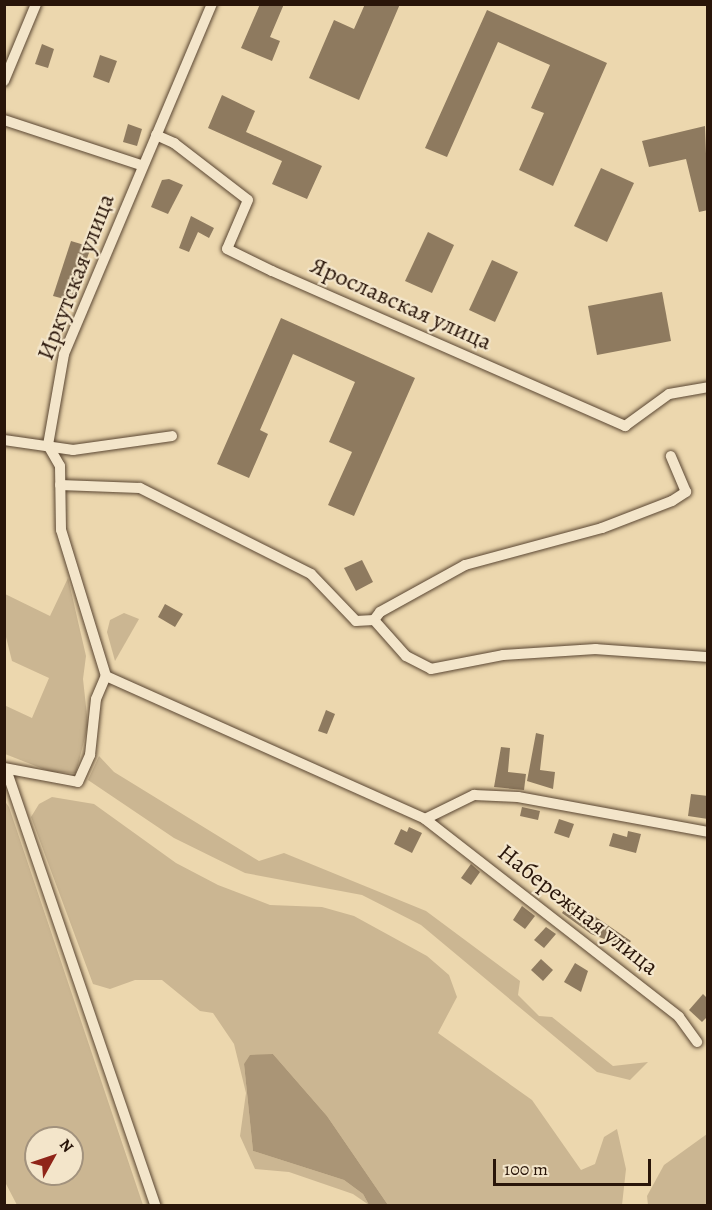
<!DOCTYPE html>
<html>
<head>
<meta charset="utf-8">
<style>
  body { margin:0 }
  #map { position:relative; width:712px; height:1210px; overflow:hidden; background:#ecd7ae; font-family:Alegreya,serif }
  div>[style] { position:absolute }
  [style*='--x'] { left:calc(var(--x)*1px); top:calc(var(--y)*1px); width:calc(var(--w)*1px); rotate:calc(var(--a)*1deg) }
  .green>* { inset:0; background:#cbb692 }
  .water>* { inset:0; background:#aa9576 }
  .building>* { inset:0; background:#8e7a5f }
  .roads { filter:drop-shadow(0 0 2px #5a4632) drop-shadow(0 0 2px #5a4632) }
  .street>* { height:10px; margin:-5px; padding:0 5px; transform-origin:5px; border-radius:5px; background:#f3e5ca }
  span { translate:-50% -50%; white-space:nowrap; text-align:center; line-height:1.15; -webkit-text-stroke:4.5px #f3e5ca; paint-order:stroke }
  .street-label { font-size:24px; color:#291509 }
  .frame { position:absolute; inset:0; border:6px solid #291509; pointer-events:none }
  .north { position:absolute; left:24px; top:1126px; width:60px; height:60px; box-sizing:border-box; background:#f3e5ca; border:2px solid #a2927d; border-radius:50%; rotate:50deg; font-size:16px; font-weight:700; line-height:24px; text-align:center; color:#291509 }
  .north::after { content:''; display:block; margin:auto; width:21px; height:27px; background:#8f2418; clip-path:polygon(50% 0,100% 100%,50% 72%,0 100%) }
  .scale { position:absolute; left:493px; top:1159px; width:158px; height:27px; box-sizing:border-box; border:3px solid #291509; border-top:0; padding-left:8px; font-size:18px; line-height:21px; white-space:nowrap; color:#291509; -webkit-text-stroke:4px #f3e5ca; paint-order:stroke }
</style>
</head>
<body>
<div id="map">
  <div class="green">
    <i style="clip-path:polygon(68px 578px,86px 656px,83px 679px,88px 725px,76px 773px,51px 772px,5px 754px,4px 705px,32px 718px,49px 678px,12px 661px,5px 633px,5px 594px,50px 616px)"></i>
    <i style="clip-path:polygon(124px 613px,139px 619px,115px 661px,107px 632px,110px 620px)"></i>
    <i style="clip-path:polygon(99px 756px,114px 772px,259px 861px,284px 853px,426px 911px,520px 981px,518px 995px,539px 1016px,552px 1017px,613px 1066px,648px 1062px,630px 1080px,597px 1072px,421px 925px,362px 895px,245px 873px,174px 838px,88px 780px)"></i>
    <i style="clip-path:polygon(52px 797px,94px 804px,176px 863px,218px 885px,270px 905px,322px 907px,354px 916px,427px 956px,449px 975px,457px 997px,438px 1033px,532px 1100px,581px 1170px,595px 1164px,604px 1137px,617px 1129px,626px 1169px,622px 1205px,388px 1205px,327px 1116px,273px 1054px,244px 1064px,253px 1151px,344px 1180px,363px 1194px,369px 1205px,353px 1194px,289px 1172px,255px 1169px,240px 1136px,246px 1093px,234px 1044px,213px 1013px,200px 1011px,162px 980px,135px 980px,110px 989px,93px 984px,31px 817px,39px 804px)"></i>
    <i style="clip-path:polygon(evenodd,4px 800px,9px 807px,143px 1205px,17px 1205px,5px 1182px,4px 800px,36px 1138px,72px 1138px,72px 1174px,36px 1174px,36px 1138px)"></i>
    <i style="clip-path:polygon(707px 1134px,707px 1205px,648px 1205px,647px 1196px,664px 1165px)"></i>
  </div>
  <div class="water">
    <i style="clip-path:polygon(273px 1054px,327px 1116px,388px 1205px,369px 1205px,363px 1194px,344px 1180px,253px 1151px,244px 1064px,250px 1055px)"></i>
  </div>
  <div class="building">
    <i style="clip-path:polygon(260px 4px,284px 4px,270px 37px,280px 41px,272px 61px,241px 48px)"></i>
    <i style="clip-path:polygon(365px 4px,400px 4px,359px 100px,309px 78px,334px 20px,354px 29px)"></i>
    <i style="clip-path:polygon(487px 10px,607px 63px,553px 186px,519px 170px,544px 113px,531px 108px,550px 65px,498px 42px,447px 157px,425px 148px)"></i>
    <i style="clip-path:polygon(42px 44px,54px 49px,48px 68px,35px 64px)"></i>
    <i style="clip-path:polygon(100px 55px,117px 61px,109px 83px,93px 77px)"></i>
    <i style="clip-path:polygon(222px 95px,255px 111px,246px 132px,322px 166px,307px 199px,272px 184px,282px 161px,208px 128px)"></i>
    <i style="clip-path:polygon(128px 124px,142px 129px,137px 146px,123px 142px)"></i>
    <i style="clip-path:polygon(705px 126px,708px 210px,699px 212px,686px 159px,649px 167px,642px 141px)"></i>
    <i style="clip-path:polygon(601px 168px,634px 183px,607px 242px,574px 226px)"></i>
    <i style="clip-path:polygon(169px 179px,183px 185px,168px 214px,151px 207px,162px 180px)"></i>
    <i style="clip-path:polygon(191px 216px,214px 228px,209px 238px,198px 232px,189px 252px,179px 248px)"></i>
    <i style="clip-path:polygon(428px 232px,454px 245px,432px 293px,405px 281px)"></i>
    <i style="clip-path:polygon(71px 241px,91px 247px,72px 301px,53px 296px)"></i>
    <i style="clip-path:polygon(492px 260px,518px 272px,495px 322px,469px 310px)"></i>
    <i style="clip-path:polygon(662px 292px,671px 341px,597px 355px,588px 306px)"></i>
    <i style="clip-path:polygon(281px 318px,415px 378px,354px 516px,328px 505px,352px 452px,329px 442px,355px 382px,293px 354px,260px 430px,268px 434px,249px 478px,217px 464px)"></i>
    <i style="clip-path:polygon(362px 560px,373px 582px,356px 591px,344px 568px)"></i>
    <i style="clip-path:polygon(165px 604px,183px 614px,175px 627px,158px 617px)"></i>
    <i style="clip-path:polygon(326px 710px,335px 714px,327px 734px,318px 731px)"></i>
    <i style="clip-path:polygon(536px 733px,544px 735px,540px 770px,555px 772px,553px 789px,527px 781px)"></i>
    <i style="clip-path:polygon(501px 747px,510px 748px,508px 772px,526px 774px,524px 790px,494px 787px)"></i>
    <i style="clip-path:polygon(691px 794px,708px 796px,708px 819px,688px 816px)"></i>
    <i style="clip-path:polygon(522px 807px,540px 811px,538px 820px,520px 816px)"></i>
    <i style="clip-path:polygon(559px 819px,574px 824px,569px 838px,554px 833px)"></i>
    <i style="clip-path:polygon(409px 827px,422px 833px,412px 853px,394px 844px,401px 829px,407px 832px)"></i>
    <i style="clip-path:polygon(628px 831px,641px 834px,636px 853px,609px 846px,613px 833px,627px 837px)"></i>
    <i style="clip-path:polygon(471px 864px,480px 872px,471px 885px,461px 878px)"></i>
    <i style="clip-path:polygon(571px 900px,631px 941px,626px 947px,591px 934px,562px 913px)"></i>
    <i style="clip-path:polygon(522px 906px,535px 916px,525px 929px,513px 920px)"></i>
    <i style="clip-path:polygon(546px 927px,556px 934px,544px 948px,534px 940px)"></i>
    <i style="clip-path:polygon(541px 959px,553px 970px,543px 981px,531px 970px)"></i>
    <i style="clip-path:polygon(575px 963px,588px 971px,581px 992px,564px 982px)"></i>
    <i style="clip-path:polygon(703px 994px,708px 999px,708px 1016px,702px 1022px,689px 1010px)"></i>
  </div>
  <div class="roads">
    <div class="street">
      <i style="--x:4;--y:81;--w:83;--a:-67.4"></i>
      <i style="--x:4;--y:120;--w:144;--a:18.2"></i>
      <i style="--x:156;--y:135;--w:20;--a:24"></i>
      <i style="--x:174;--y:143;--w:93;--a:37.6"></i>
      <i style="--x:248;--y:200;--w:53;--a:113.2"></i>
      <i style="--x:227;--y:249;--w:50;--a:26.1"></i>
      <i style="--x:272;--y:271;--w:386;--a:23.7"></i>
      <i style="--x:625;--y:426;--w:54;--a:-36"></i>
      <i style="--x:669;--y:394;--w:40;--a:-10"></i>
      <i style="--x:4;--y:440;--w:70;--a:8.2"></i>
      <i style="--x:73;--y:450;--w:100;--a:-8"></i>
      <i style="--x:60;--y:485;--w:80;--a:2.1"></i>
      <i style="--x:140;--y:488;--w:191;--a:26.7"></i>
      <i style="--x:311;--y:574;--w:65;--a:46.2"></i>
      <i style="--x:356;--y:621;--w:18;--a:-3"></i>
      <i style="--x:374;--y:620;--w:10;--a:-53"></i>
      <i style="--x:380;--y:612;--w:97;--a:-28.9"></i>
      <i style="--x:465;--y:565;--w:142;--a:-15.1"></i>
      <i style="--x:602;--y:528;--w:75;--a:-21.1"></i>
      <i style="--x:672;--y:501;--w:17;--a:-33"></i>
      <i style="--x:686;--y:492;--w:39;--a:-113"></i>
      <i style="--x:374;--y:620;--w:48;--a:48.4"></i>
      <i style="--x:406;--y:656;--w:28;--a:27"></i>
      <i style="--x:431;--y:669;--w:73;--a:-11"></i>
      <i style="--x:503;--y:655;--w:93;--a:-3.7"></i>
      <i style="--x:596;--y:649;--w:112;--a:4.1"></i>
      <i style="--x:106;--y:676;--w:350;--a:24.1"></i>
      <i style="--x:425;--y:819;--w:322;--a:37.9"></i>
      <i style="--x:679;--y:1017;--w:31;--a:54"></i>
      <i style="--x:4;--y:768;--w:75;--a:10.7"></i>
      <i style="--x:78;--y:782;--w:30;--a:-66"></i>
      <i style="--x:90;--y:755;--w:56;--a:-83.9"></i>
      <i style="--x:96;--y:699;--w:25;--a:-67"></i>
      <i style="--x:106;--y:676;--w:153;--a:-107.1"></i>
      <i style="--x:61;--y:530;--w:64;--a:-90.9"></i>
      <i style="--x:60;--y:466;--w:24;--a:-120"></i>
      <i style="--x:48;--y:445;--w:92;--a:-80"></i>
      <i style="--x:64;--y:354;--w:380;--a:-67.1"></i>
      <i style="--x:6;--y:769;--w:462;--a:71.1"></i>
      <i style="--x:425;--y:819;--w:55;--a:-26.1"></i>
      <i style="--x:474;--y:795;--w:44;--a:2.6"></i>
      <i style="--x:518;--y:797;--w:193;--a:10.4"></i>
    </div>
  </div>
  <div class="street-label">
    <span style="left:76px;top:277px;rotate:-69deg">Иркутская улица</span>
    <span style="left:401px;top:304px;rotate:24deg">Ярославская улица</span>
    <span style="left:578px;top:910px;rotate:38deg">Набережная улица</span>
  </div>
  <div class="frame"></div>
  <div class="north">N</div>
  <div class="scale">100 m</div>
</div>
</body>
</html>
